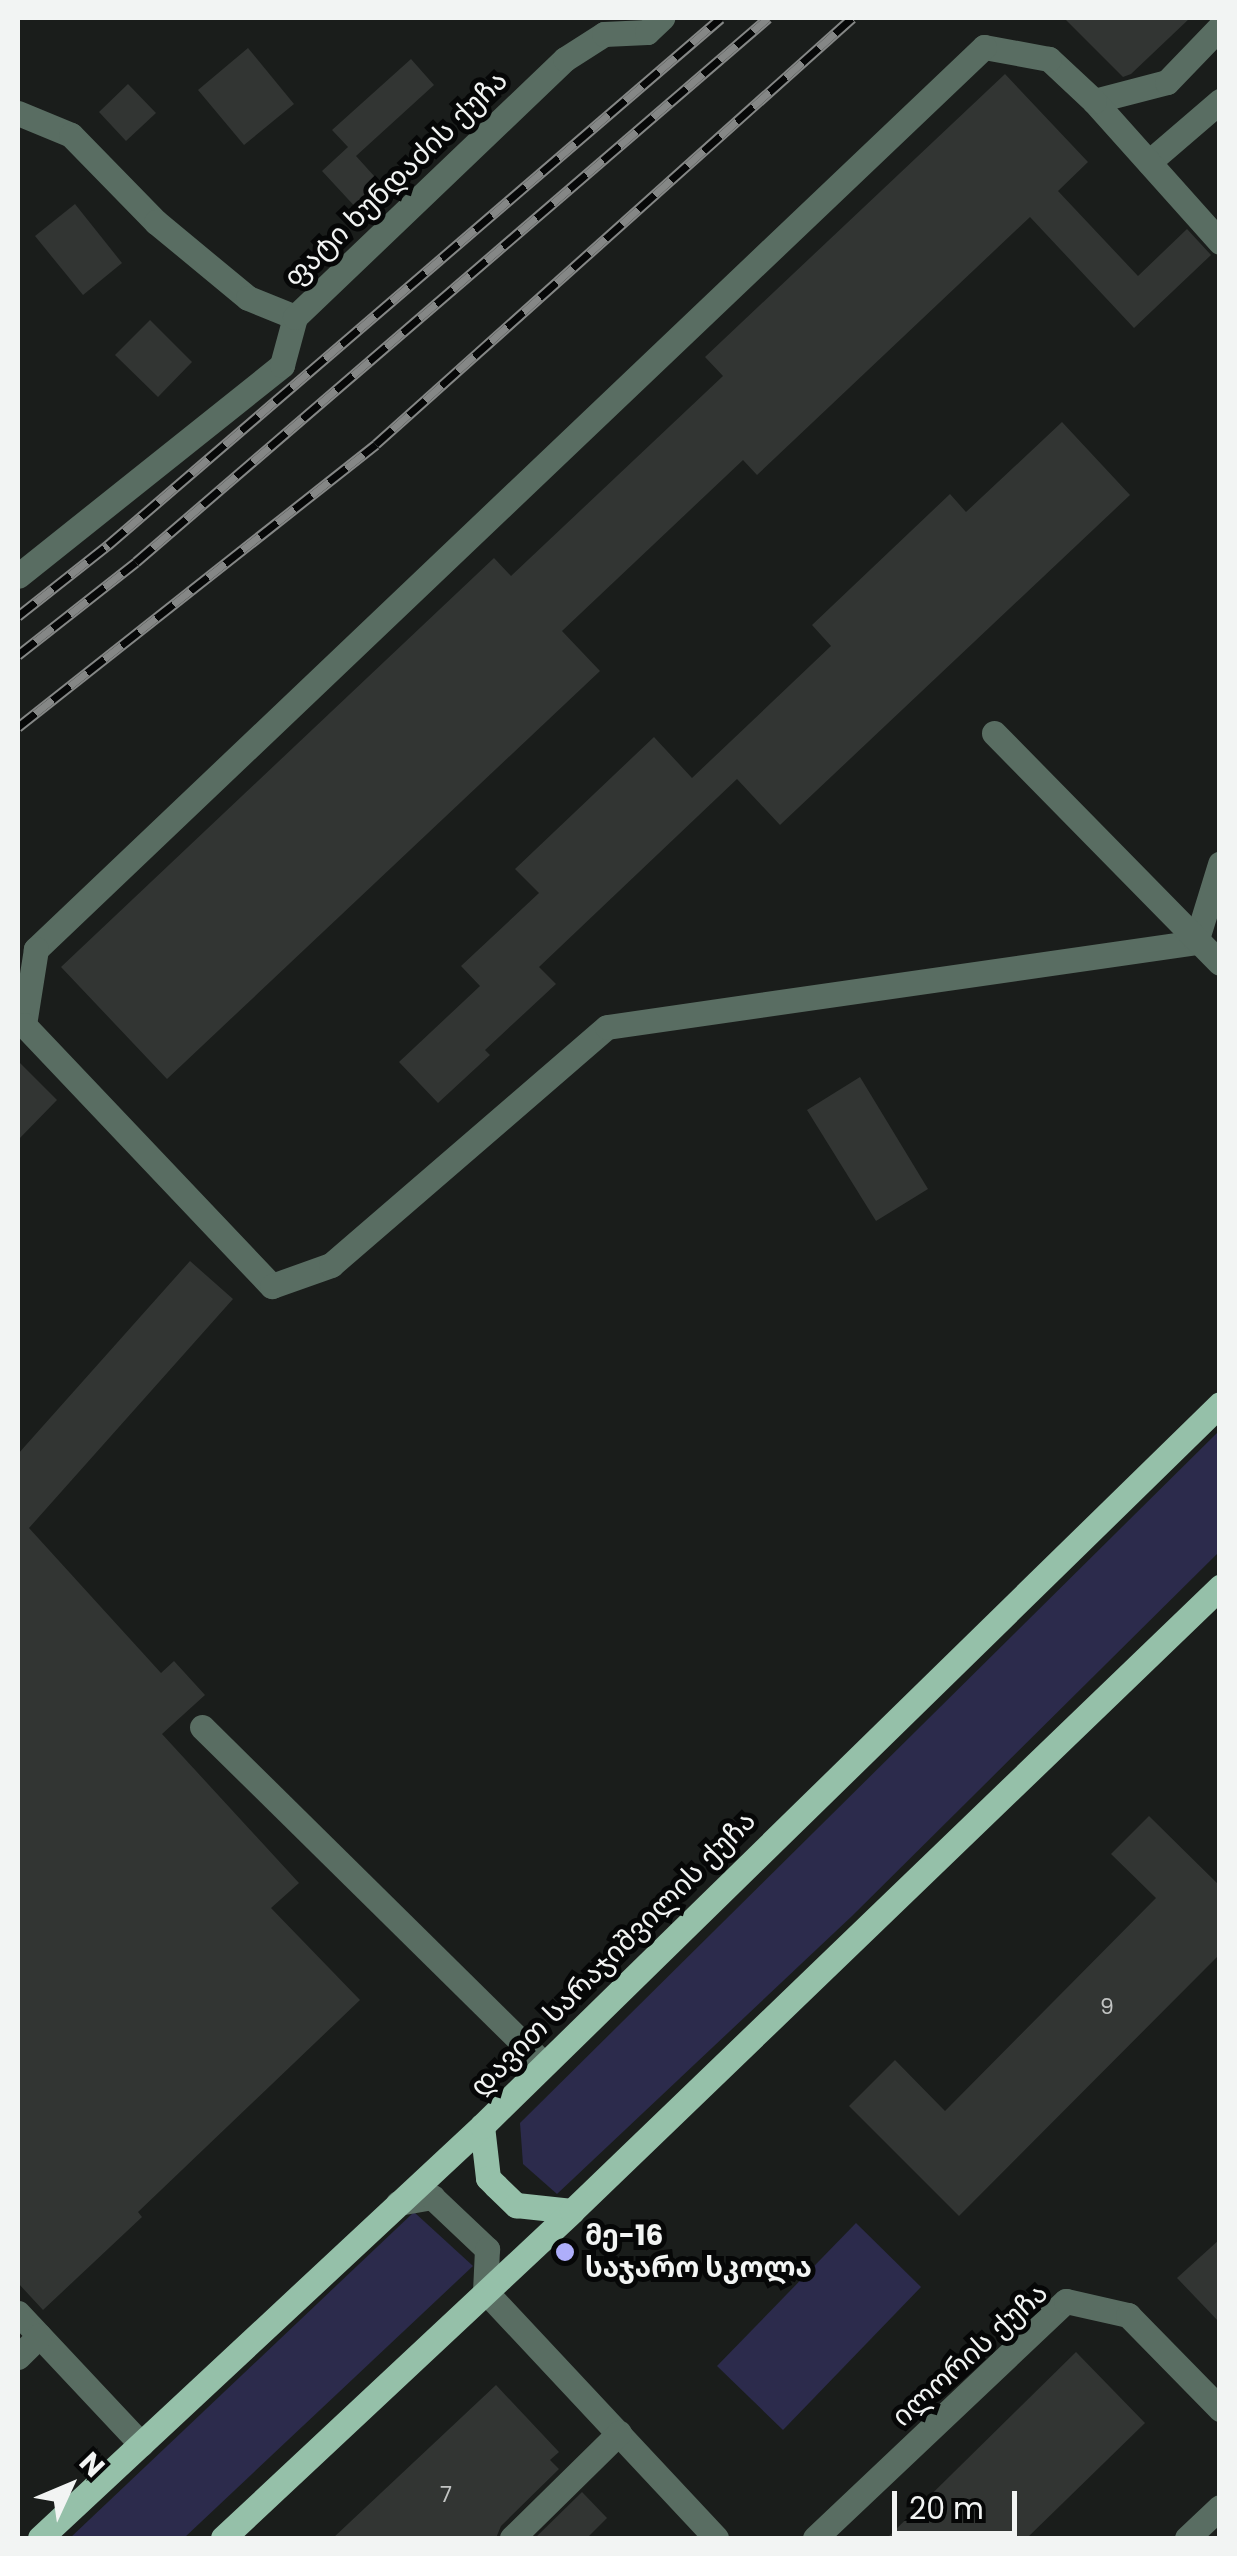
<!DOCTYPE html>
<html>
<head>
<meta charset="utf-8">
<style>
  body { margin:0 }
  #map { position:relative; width:1237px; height:2556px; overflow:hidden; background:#1a1d1b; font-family:Poppins,"Noto Sans Georgian",sans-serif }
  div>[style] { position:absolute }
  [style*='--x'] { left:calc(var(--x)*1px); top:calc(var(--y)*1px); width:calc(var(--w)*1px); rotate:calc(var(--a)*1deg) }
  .green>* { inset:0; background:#2c2b4c }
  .building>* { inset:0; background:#323533 }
  .minor>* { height:25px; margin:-12.5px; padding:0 12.5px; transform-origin:12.5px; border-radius:12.5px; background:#596d62 }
  .major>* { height:25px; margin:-12.5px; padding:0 12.5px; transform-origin:12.5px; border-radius:12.5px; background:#95c0a9 }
  .rail>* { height:11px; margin-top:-5.5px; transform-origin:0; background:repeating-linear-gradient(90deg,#060707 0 22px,#858786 0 44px); box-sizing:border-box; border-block:2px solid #858786 }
  .dots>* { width:28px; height:28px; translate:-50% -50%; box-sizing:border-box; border:5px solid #060707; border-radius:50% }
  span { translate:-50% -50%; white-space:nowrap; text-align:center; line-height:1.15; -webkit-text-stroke:10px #060707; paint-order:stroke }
  .number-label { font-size:22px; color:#c2c4c3 }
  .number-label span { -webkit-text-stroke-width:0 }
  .street-label { font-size:28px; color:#f2f4f3 }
  .poi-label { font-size:28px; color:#f2f4f3; font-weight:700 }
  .left { translate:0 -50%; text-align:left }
  .frame { position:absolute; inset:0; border:20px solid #f2f4f3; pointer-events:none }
  .north { position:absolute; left:20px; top:2436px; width:100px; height:100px; -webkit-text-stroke:8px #060707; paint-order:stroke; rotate:46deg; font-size:28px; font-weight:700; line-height:40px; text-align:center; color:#f2f4f3 }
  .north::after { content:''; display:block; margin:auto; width:35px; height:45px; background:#f2f4f3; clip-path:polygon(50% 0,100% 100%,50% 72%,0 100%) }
  .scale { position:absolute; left:892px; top:2491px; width:125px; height:45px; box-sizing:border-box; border:5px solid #f2f4f3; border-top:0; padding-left:12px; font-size:30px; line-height:35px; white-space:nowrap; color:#f2f4f3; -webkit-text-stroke:8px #060707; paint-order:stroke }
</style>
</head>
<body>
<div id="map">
  <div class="green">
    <i style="clip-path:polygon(1219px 1431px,1219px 1552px,852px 1916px,557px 2194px,523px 2164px,520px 2123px)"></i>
    <i style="clip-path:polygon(414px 2212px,473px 2266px,184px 2538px,70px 2538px)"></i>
    <i style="clip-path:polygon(856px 2223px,921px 2287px,783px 2430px,717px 2366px)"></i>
  </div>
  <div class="building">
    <i style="clip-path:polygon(1064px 18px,1190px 18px,1131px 74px,1123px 77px)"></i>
    <i style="clip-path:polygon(248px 48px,294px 104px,244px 145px,198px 90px)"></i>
    <i style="clip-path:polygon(411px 59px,434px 85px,356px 156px,384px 187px,359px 211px,322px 171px,348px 147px,332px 130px)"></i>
    <i style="clip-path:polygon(1005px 74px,1088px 162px,1058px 191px,1138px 276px,1187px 229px,1211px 255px,1134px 328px,1030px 217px,757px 475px,743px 460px,562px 631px,600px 671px,167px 1079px,61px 967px,494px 558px,511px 576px,723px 376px,705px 357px)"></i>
    <i style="clip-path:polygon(128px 84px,156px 113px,126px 141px,99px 112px)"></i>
    <i style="clip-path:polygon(75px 204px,122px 263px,83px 295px,35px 236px)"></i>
    <i style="clip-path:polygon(150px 320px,192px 362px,158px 397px,115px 355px)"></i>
    <i style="clip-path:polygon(1062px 422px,1130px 495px,780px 825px,737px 779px,539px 967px,556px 984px,485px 1050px,490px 1055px,438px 1103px,399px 1062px,480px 986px,461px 966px,539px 893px,515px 869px,654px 737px,692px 778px,831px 646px,812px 625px,950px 494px,966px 512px)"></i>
    <i style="clip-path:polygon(18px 1061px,57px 1100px,18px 1140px)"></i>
    <i style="clip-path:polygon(860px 1077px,928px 1189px,876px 1221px,807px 1110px)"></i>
    <i style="clip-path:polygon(190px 1261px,233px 1299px,29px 1528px,161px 1673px,174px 1661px,205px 1695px,162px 1734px,299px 1883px,271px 1908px,360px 2000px,138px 2212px,142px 2217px,43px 2310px,18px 2283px,18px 1454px)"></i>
    <i style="clip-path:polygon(1149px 1816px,1220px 1886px,1220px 1954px,959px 2216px,849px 2106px,895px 2060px,945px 2111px,1156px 1898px,1111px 1854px)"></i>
    <i style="clip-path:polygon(1220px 2239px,1220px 2323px,1177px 2278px)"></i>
    <i style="clip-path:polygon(1076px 2352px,1145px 2423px,1027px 2538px,887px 2538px)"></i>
    <i style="clip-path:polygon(496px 2385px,559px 2452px,550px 2460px,559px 2469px,501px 2526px,496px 2538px,333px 2538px)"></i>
    <i style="clip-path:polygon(582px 2492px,607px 2518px,587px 2538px,535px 2538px)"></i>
  </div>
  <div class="minor">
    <i style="--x:1094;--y:101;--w:75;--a:-14.6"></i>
    <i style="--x:1167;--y:82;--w:76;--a:-46.1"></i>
    <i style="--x:18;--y:113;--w:57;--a:22.5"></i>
    <i style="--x:71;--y:135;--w:122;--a:45.7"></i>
    <i style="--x:156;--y:222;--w:119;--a:39.6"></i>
    <i style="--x:248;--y:298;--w:51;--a:22"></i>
    <i style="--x:1149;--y:162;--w:94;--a:-40.7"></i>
    <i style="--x:1220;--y:242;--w:189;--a:-131.8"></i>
    <i style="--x:1094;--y:101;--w:62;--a:-137"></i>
    <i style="--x:1049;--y:59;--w:66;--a:-169.5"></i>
    <i style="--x:984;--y:47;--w:1309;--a:136.42"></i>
    <i style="--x:36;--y:949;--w:77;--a:99"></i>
    <i style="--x:24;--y:1025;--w:360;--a:46.5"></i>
    <i style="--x:272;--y:1286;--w:63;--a:-19.6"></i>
    <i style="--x:331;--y:1265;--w:364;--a:-40.8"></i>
    <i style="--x:607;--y:1027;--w:595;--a:-8.21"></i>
    <i style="--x:1196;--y:942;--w:82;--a:-72.9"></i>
    <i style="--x:18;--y:576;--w:338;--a:-38.6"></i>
    <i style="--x:282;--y:365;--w:50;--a:-74.8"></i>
    <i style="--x:295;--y:317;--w:373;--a:-43.7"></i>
    <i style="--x:565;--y:59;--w:46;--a:-32.7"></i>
    <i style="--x:604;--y:34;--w:43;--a:-2.7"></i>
    <i style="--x:647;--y:32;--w:21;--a:-43"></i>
    <i style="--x:994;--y:733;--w:322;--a:45.5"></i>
    <i style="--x:202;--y:1727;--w:479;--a:44.6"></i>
    <i style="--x:398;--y:2203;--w:35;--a:-10"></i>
    <i style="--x:432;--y:2197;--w:76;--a:43.4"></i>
    <i style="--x:487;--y:2249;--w:42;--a:92.7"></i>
    <i style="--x:485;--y:2291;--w:338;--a:46.9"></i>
    <i style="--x:18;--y:2313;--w:180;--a:46.8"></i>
    <i style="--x:18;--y:2357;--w:30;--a:-45"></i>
    <i style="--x:512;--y:2538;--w:150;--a:-44.5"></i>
    <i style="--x:815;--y:2538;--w:345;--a:-43.4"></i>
    <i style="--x:1066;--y:2301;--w:64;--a:12.7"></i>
    <i style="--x:1128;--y:2315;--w:132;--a:45.6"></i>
    <i style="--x:1187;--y:2538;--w:45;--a:-43.2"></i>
  </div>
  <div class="major">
    <i style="--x:482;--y:2126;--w:52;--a:83.4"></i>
    <i style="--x:488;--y:2178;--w:11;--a:45"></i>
    <i style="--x:496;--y:2186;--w:28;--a:44"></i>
    <i style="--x:516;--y:2205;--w:56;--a:6.1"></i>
    <i style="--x:40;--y:2538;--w:604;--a:-42.99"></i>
    <i style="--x:482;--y:2126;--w:1032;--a:-44.37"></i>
    <i style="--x:223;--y:2538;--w:478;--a:-43.1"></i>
    <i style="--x:572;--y:2211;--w:900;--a:-43.92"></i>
  </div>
  <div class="rail">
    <i style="--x:18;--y:616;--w:115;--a:-38.3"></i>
    <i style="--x:108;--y:545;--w:808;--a:-40.69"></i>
    <i style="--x:18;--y:655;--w:150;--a:-38.2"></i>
    <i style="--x:136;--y:562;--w:834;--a:-40.72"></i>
    <i style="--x:18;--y:727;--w:456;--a:-38.3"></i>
    <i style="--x:376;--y:444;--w:639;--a:-41.83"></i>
  </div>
  <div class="dots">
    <i style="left:565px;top:2252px;background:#aeaefa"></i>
  </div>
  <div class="number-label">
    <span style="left:1107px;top:2007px">9</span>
    <span style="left:446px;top:2495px">7</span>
  </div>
  <div class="street-label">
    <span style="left:396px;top:179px;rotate:-44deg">ფატი ხუნდაძის ქუჩა</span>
    <span style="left:613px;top:1954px;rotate:-45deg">დავით სარაჯიშვილის ქუჩა</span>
    <span style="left:970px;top:2355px;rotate:-42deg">ილორის ქუჩა</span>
  </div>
  <div class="poi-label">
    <span class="left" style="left:585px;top:2252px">მე-16<br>საჯარო სკოლა</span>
  </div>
  <div class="frame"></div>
  <div class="north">N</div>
  <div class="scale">20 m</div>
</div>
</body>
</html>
